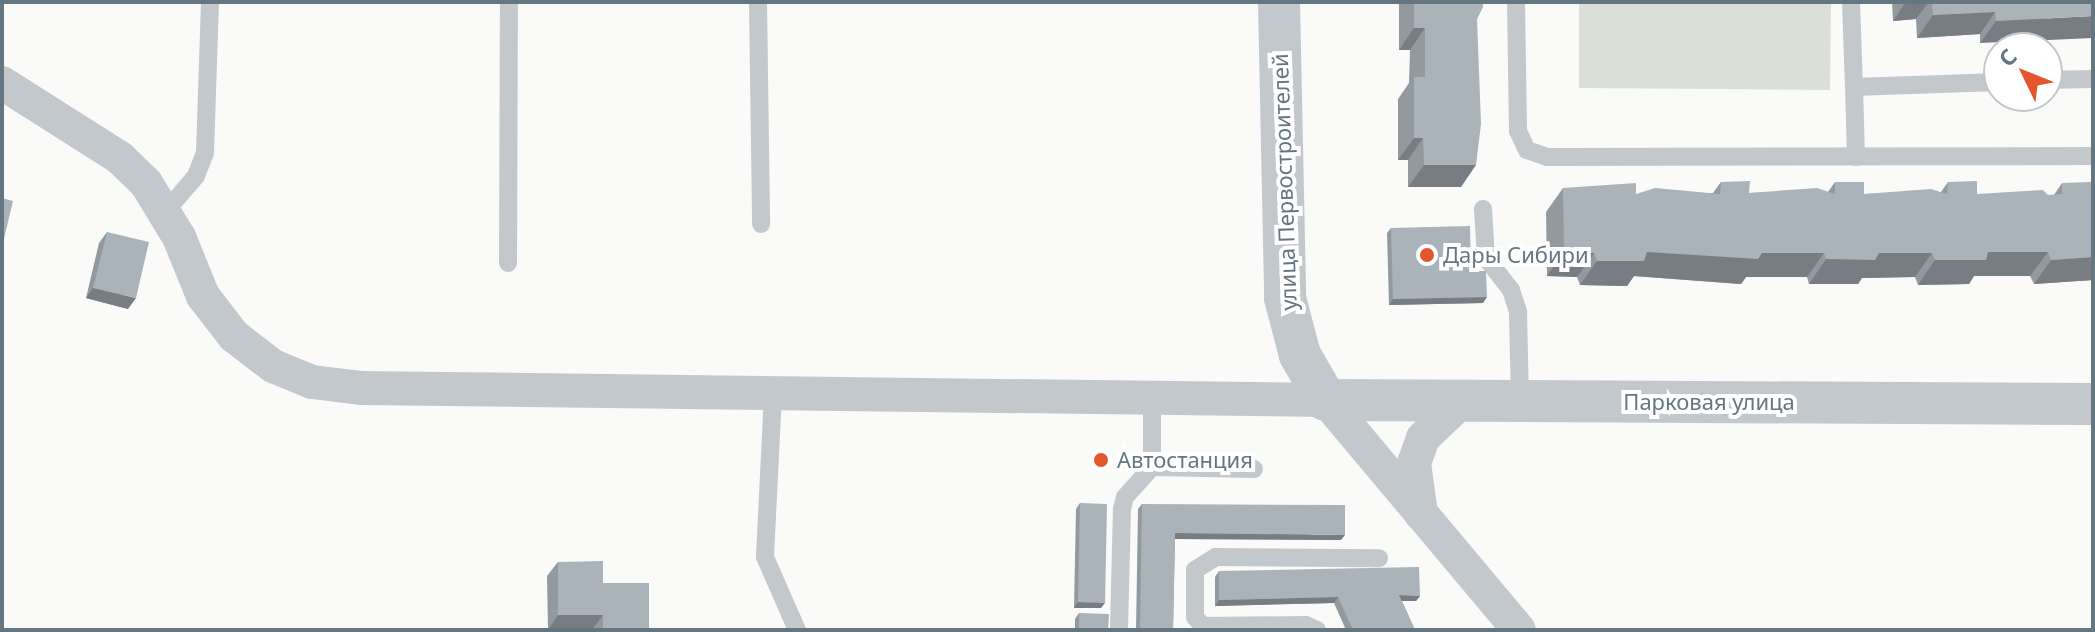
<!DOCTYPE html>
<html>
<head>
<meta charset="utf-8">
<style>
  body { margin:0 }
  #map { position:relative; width:2095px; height:632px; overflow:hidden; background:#fafaf8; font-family:"Noto Sans",sans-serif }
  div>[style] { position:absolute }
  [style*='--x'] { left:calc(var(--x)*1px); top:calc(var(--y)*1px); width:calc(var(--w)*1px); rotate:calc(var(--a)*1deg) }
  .green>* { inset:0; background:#dadfd7 }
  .service>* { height:18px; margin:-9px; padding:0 9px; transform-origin:9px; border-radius:9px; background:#c3c8cc }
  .minor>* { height:34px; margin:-17px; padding:0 17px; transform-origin:17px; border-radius:17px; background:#c3c8cc }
  .tertiary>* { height:42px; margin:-21px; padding:0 21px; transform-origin:21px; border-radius:21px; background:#c3c8cc }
  .wall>* { inset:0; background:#929a9f }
  .shaded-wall>* { inset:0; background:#777d82 }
  .building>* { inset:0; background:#aab3b9 }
  .dots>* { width:22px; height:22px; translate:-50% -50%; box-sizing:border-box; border:4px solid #fff; border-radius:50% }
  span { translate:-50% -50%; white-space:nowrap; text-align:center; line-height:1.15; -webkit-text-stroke:8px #fff; paint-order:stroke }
  .street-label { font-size:22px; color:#657683 }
  .poi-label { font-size:22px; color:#657683 }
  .left { translate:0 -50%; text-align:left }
  .frame { position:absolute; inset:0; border:4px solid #657683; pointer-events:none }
  .north { position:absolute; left:1983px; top:32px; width:80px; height:80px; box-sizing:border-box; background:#fff; border:2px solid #c1c8cd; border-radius:50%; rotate:313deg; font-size:22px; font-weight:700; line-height:32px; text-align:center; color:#657683 }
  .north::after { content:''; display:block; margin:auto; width:28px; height:36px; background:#e4572e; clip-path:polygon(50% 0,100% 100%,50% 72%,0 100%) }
</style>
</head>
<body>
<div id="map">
  <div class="green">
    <i style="clip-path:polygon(1579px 2px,1831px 2px,1830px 90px,1579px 88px)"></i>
  </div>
  <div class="service">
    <i style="--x:758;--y:2;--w:222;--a:89.2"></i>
    <i style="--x:1516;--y:2;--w:129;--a:89.1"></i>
    <i style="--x:1518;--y:131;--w:21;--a:65"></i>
    <i style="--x:1527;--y:150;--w:21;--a:19"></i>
    <i style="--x:1547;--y:157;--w:546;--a:-0.1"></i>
    <i style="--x:1851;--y:2;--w:85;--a:88"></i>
    <i style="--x:2047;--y:80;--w:46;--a:-1.2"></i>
    <i style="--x:1856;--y:157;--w:70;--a:-91.6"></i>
    <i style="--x:1854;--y:87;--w:145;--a:-2"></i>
    <i style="--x:1483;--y:209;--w:49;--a:86.5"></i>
    <i style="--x:1486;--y:258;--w:41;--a:52"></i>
    <i style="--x:1511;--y:290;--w:23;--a:72"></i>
    <i style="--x:1518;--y:312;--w:90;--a:88.7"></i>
    <i style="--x:166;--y:211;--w:46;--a:-49.4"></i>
    <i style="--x:196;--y:176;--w:25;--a:-69"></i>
    <i style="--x:205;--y:153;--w:151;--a:-88.1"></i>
    <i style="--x:508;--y:263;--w:261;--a:-89.8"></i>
    <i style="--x:773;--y:393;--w:164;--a:92.8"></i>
    <i style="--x:765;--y:557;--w:80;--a:66.3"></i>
    <i style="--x:1152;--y:467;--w:102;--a:1.1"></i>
    <i style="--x:1119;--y:630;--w:121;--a:-88.6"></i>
    <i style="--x:1122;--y:509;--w:12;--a:-76"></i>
    <i style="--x:1125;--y:497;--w:40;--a:-48"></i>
    <i style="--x:1152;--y:467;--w:70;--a:-90"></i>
    <i style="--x:1317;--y:630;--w:12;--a:-156"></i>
    <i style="--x:1306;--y:625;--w:103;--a:179.4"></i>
    <i style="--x:1203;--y:626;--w:12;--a:-132"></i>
    <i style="--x:1195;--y:617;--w:47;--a:-90"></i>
    <i style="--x:1195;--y:570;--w:25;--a:-32"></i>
    <i style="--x:1216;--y:557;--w:163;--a:0.4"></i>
  </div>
  <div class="minor">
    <i style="--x:2;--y:83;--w:140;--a:32.4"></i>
    <i style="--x:120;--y:158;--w:36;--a:44"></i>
    <i style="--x:146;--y:183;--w:63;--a:58.6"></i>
    <i style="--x:179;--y:237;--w:64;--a:67.9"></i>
    <i style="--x:203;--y:296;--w:51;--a:52.2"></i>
    <i style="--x:234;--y:336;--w:49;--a:37.6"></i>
    <i style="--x:273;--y:366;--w:42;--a:22.3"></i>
    <i style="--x:312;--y:382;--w:49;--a:7"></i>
    <i style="--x:361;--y:388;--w:965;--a:0.71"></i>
    <i style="--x:1326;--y:400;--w:300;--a:50"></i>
    <i style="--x:1421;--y:514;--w:51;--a:-97.8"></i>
    <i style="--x:1414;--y:463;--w:27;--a:-70"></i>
    <i style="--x:1423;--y:438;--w:52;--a:-43.5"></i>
  </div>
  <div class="tertiary">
    <i style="--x:1279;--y:2;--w:296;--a:88.8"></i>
    <i style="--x:1285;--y:298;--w:59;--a:75.3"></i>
    <i style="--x:1300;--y:355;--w:52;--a:60"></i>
    <i style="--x:1326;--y:400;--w:767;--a:0.3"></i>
  </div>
  <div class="wall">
    <i style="clip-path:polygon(1399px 2px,1483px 2px,1477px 19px,1461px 187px,1408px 187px,1408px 160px,1398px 160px,1398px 99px,1409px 83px,1410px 50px,1399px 50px)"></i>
    <i style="clip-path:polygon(1892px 2px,2093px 2px,1980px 43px,1980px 34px,1917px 38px,1916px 19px,1893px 21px)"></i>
    <i style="clip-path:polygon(1721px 182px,1749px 193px,1828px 192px,1835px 182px,1864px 194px,1941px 192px,1948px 182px,1977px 194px,2048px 195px,2054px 195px,2062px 183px,2091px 194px,2093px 280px,2034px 284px,2030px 276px,1974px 276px,1969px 284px,1918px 285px,1915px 277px,1862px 278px,1858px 284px,1809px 284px,1807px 277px,1746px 277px,1741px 284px,1634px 276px,1627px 286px,1580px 285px,1577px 277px,1547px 276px,1546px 212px,1563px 188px,1636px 194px,1713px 193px)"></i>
    <i style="clip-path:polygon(1391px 228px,1471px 271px,1483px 303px,1389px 305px,1387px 233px)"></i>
    <i style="clip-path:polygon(107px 232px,128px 309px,86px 298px,99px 243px)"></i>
    <i style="clip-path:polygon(1080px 503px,1101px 608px,1074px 608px,1076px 509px)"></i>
    <i style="clip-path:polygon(1142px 504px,1341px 540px,1175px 539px,1173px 630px,1136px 630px,1138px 509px)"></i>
    <i style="clip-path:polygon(558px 562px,603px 583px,649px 630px,548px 630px,547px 576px)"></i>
    <i style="clip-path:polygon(1219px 571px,1420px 596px,1416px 601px,1402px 601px,1415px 630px,1346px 630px,1334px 603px,1215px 606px,1215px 577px)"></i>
    <i style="clip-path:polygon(1079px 613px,1108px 630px,1075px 630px,1075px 619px)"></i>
  </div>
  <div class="shaded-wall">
    <i style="clip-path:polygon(1906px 2px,1929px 2px,1916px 19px,1893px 21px)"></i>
    <i style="clip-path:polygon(1995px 12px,1980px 34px,1917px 38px,1933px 15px)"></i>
    <i style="clip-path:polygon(2093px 16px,2093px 38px,1980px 43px,1996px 21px)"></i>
    <i style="clip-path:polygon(1414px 28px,1425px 28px,1410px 50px,1399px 50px)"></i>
    <i style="clip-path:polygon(1414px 138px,1423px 138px,1408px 160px,1398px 160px)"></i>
    <i style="clip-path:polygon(1424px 165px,1476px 165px,1461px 187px,1408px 187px)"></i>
    <i style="clip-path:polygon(1564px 252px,1594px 253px,1577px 277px,1547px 276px)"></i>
    <i style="clip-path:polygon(1647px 252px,1762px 253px,1824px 253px,1807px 277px,1746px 277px,1741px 284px,1634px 276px,1627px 286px,1580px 285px,1597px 261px)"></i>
    <i style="clip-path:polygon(1988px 252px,2048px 252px,2030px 276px,1974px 276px,1969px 284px,1918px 285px,1935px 260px)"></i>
    <i style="clip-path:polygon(1879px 253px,1932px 253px,1915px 277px,1862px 278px,1858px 284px,1809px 284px,1826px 259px)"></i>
    <i style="clip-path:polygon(2093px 257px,2093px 280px,2034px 284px,2051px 260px)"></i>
    <i style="clip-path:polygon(93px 288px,136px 298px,128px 309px,86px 298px)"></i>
    <i style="clip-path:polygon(1487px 297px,1483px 303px,1389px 305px,1393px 299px)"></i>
    <i style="clip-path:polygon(1175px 533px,1345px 535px,1341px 540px,1171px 539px)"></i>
    <i style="clip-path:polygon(1399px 595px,1420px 596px,1416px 601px,1395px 601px)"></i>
    <i style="clip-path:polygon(1338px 597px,1334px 603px,1215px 606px,1219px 600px)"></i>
    <i style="clip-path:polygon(1078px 602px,1105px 603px,1101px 608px,1074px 608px)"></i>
    <i style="clip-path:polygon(558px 615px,603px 615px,592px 630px,548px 630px)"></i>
  </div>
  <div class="building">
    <i style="clip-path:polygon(1414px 2px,1483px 2px,1483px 7px,1477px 19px,1481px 124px,1476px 165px,1424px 165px,1423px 138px,1414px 138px,1414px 77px,1425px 77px,1425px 28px,1414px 28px)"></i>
    <i style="clip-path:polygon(1932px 2px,2093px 2px,2093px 16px,1996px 21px,1995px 12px,1933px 15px)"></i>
    <i style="clip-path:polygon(1750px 181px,1749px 193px,1817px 188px,1835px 194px,1835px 182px,1864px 182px,1864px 194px,1931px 189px,1947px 194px,1948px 182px,1977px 181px,1977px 194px,2043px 190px,2048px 195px,2062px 194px,2062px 183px,2092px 182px,2091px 194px,2093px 193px,2093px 257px,2051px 260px,2048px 252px,1988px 252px,1986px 260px,1935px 260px,1932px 253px,1879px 253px,1875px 260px,1826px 259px,1824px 253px,1762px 253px,1758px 259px,1647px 252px,1644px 261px,1597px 261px,1594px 253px,1564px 252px,1563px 188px,1636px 183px,1636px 194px,1655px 188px,1720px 194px,1721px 182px)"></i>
    <i style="clip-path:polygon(2px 198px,13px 201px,3px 243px,2px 242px)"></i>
    <i style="clip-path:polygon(1470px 226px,1471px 271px,1486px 271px,1487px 297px,1393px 299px,1391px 228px)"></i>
    <i style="clip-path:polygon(107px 232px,149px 242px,136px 298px,93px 288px)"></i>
    <i style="clip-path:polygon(1080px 503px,1107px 504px,1105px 603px,1078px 602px)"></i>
    <i style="clip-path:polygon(1142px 504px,1345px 505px,1345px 535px,1175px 533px,1173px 630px,1140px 630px)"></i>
    <i style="clip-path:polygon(603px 561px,603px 583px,649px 583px,649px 630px,603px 630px,603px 615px,558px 615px,558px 562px)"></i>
    <i style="clip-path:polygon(1419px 567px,1420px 596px,1399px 595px,1415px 630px,1353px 630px,1338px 597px,1219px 600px,1219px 571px)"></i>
    <i style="clip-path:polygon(1079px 613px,1109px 614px,1108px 630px,1079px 630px)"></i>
  </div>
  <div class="dots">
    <i style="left:1427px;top:255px;background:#e4572e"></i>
    <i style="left:1101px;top:460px;background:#e4572e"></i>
  </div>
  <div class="street-label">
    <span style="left:1284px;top:182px;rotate:-92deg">улица Первостроителей</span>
    <span style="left:1709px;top:402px">Парковая улица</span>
  </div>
  <div class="poi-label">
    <span class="left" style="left:1443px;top:255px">Дары Сибири</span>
    <span class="left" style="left:1117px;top:460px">Автостанция</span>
  </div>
  <div class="frame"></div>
  <div class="north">С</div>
</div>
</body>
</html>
